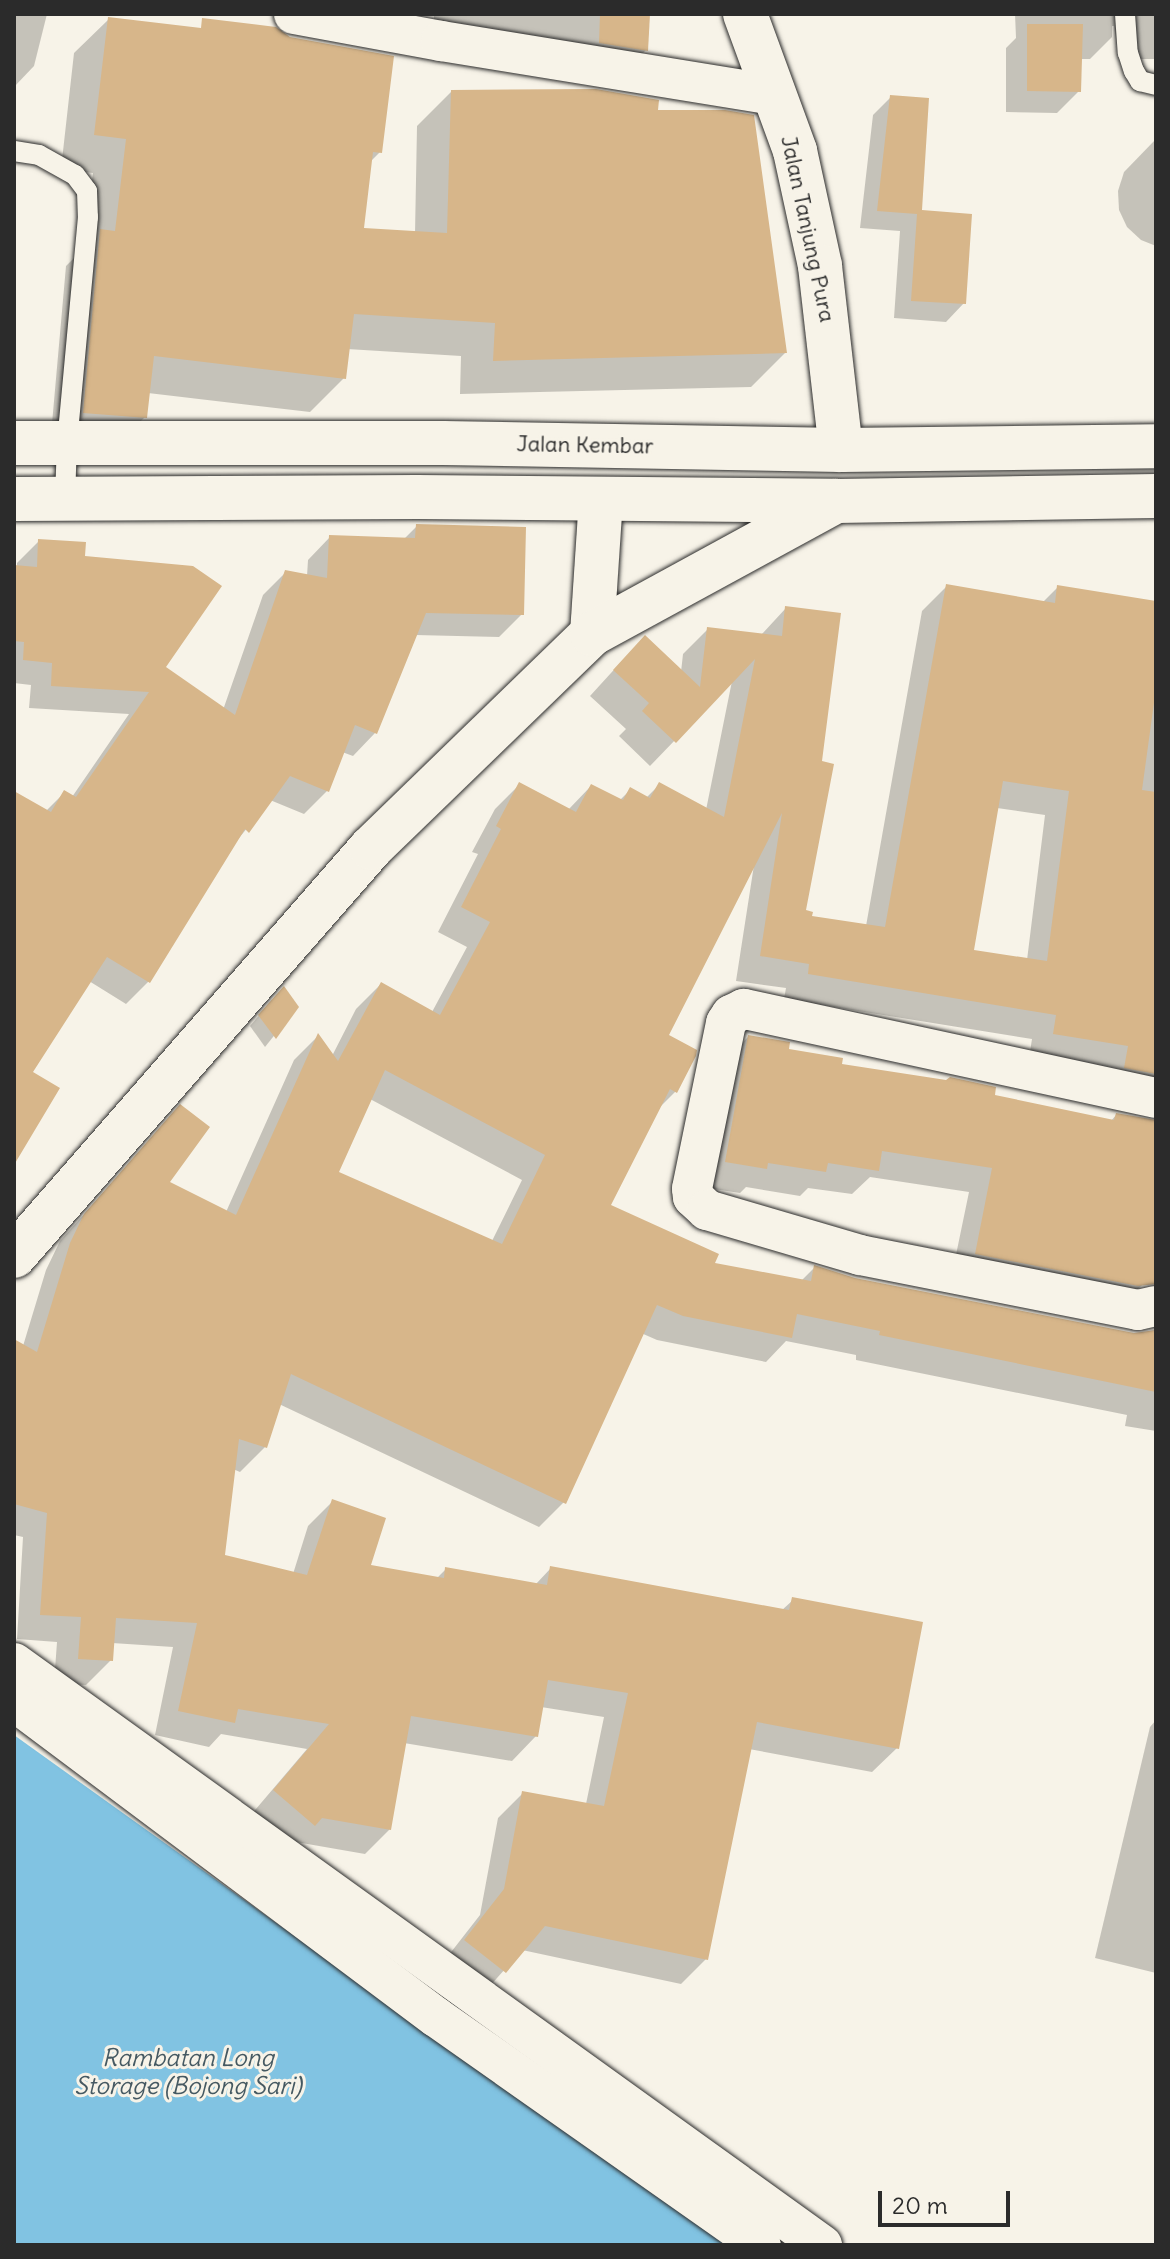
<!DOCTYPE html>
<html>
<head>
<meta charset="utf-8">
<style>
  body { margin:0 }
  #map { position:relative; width:1170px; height:2259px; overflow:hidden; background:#f7f3e8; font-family:Delius,sans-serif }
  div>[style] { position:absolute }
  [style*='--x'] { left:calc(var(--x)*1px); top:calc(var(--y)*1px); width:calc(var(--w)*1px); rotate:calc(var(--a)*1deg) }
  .water>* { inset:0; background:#81c3e2 }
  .shadow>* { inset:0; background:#0003 }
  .building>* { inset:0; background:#d7b68a }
  .roads { filter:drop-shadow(0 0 2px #2b2b2b) drop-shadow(0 0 2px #2b2b2b) }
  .service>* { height:20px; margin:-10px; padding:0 10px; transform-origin:10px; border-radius:10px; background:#f7f3e8 }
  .minor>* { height:40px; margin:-20px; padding:0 20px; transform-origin:20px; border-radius:20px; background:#f7f3e8 }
  .tertiary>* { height:44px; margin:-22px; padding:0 22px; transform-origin:22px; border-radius:22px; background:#f7f3e8 }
  .secondary>* { height:44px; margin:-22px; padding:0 22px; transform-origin:22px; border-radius:22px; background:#f7f3e8 }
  span { translate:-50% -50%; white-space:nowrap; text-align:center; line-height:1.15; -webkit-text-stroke:6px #f7f3e8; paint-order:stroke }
  .street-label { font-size:22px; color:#2b2b2b }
  .water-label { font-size:24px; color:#455962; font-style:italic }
  .frame { position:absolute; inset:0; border:16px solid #2b2b2b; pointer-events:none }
  .scale { position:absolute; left:878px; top:2191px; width:132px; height:36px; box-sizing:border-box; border:4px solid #2b2b2b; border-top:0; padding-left:10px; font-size:24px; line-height:28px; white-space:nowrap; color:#2b2b2b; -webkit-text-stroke:6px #f7f3e8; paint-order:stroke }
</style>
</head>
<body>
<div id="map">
  <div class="water">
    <i style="clip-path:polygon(14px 1735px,726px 2245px,14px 2245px)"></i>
  </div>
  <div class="shadow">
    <i style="clip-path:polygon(14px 14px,47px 14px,34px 66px,14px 87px)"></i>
    <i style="clip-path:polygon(434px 14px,648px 14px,646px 50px,627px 69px,434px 28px)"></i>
    <i style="clip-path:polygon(1015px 14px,1156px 14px,1156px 59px,1119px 59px,1114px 26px,1112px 26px,1112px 37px,1090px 59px,1080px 59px,1079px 91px,1057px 113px,1006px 112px,1006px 48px,1016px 38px)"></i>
    <i style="clip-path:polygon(109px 19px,380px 152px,369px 163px,361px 230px,415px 233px,417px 126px,451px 92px,656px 112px,785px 353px,751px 387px,460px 394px,461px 356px,347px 349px,344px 378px,310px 412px,148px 393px,145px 417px,110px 451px,50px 446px,66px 266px,84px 248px,93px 173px,61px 169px,74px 53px)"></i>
    <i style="clip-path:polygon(891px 97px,919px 212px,964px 303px,946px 322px,894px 318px,900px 231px,860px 228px,873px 115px)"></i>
    <i style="clip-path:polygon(1156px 139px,1156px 246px,1141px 240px,1127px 227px,1119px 210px,1118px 191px,1124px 172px)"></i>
    <i style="clip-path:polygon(417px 526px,522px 614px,499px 637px,415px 635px,375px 733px,353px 756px,342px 752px,327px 791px,304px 814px,270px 800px,230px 849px,148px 982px,126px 1004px,89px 981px,30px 1072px,14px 1148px,14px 799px,46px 811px,65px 792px,72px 797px,129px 714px,29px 708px,31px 685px,14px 683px,17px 563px,39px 541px,83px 558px,163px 668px,223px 710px,263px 595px,286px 572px,307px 576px,308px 560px,330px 537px,403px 540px)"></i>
    <i style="clip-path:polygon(evenodd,947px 586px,1042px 603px,1058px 587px,1156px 603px,1156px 1217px,1143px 1284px,1118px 1309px,951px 1279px,969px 1192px,870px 1177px,852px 1194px,808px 1188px,800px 1196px,746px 1187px,740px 1193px,701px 1187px,723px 1062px,748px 1037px,839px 1066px,1111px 1121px,1116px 1115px,1154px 1121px,1154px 1116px,1029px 1058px,1032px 1039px,784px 999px,786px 988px,736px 981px,754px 865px,666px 1036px,676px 1091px,657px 1110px,609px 1206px,712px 1264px,801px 1281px,814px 1268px,855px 1279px,1134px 1335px,1154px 1330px,1156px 1322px,1156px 1431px,1125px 1426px,1127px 1415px,856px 1360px,856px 1355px,786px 1341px,766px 1362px,657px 1340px,641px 1333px,564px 1502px,539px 1527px,279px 1404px,265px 1447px,240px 1472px,233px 1469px,223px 1557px,293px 1574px,308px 1526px,333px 1501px,369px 1566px,436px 1579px,446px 1569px,535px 1585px,551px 1568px,781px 1611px,793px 1600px,897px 1748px,872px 1772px,749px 1749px,706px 1959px,681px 1984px,522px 1950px,480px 1997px,441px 1965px,480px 1915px,498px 1818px,523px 1793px,586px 1804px,604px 1717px,541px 1707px,536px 1736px,512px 1761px,404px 1743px,390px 1829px,365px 1854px,296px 1842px,250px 1816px,307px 1749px,221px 1734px,209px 1747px,155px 1735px,173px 1647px,112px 1643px,111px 1660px,86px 1685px,54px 1683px,57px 1642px,17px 1639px,23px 1537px,14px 1535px,14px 1341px,23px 1346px,46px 1270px,60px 1241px,180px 1107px,167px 1183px,226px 1212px,294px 1060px,318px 1036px,332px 1056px,356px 1009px,381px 984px,432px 1012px,467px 947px,438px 932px,478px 854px,472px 852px,495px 809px,520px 784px,568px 810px,591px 786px,619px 801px,630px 790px,646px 798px,659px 785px,706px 810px,732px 681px,650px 766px,619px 736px,626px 729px,590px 696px,621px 662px,681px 672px,683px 654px,708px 629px,761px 635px,786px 608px,803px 912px,810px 918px,866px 926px,922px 611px,947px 586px,997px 808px,1045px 815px,1027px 960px,971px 952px,997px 808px,947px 586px,370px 1099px,522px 1180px,492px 1241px,337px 1173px,370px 1099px)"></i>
    <i style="clip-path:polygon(274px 998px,297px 1007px,265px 1047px,250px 1026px)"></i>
    <i style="clip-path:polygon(1156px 1720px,1156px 1973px,1095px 1958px,1150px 1727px)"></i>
  </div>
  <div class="building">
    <i style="clip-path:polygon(600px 14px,650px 14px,648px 51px,599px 43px)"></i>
    <i style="clip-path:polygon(108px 17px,201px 28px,202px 18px,276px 27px,290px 37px,394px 56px,382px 153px,373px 152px,364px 228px,447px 233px,451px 90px,596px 89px,659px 100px,658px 110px,725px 110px,754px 115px,787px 353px,493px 361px,495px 323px,354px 314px,346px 379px,154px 356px,147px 418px,83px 413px,100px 229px,115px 231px,126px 139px,94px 135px)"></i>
    <i style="clip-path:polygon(1027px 24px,1083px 24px,1081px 92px,1027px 91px)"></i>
    <i style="clip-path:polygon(890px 95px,929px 98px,922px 210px,972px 214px,966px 304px,911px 301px,917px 214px,877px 211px)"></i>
    <i style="clip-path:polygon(416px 524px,526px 527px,524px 615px,426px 613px,377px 734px,355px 725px,329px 792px,290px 776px,249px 833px,245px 829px,150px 983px,107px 957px,33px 1072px,60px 1088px,14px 1165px,14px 791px,51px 812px,64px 790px,76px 797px,149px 692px,51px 686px,52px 663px,23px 660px,24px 642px,14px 641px,14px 565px,37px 567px,38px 539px,86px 542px,85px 556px,193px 566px,222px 586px,166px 667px,235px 715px,285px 570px,327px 578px,329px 535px,415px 538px)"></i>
    <i style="clip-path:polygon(evenodd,946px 584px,1055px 603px,1057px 585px,1156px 601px,1156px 688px,1142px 790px,1156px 792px,1156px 1074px,1124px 1068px,1128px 1046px,1053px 1034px,1056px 1015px,808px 974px,809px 964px,760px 956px,782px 813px,669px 1035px,697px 1050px,696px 1056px,677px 1093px,670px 1089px,611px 1205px,719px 1254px,715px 1263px,811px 1281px,814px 1265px,855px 1278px,1134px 1333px,1156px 1330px,1156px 1392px,879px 1335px,880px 1331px,797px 1314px,792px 1338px,683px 1316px,657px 1305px,566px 1504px,291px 1374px,267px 1448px,239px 1439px,225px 1555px,307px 1575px,332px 1499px,386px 1518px,371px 1565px,444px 1578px,445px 1567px,547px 1585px,550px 1566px,789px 1610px,792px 1597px,923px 1622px,899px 1749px,757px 1722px,708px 1960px,545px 1926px,506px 1973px,464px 1940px,504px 1889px,522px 1791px,604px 1806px,628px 1693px,548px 1680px,538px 1737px,411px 1716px,391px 1830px,322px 1818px,315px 1826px,273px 1790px,329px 1724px,238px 1709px,235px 1723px,178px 1711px,197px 1623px,116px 1618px,113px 1661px,78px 1659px,81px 1617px,40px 1615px,47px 1513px,14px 1504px,14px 1339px,37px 1352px,70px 1243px,84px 1214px,180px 1104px,210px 1127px,170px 1182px,236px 1215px,318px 1033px,338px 1061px,381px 982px,440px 1015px,490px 922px,461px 907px,501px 829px,496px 826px,519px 782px,576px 812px,591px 784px,623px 800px,630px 787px,650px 798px,659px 782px,724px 817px,755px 659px,676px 743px,642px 711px,649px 703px,613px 670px,645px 635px,700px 687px,707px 627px,782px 636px,785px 606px,841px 613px,822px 761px,834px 764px,806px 910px,813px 912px,812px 916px,885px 927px,946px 584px,1003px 781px,1069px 791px,1047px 961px,974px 950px,1003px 781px,946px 584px,385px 1070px,545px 1155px,502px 1244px,339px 1172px,385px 1070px)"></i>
    <i style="clip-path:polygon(284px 986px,299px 1007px,276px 1039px,258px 1015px)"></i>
    <i style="clip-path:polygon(748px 1035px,790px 1042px,789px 1049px,843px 1058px,842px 1064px,946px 1080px,950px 1077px,996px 1087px,995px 1095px,1114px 1120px,1116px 1113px,1156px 1120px,1156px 1284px,1138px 1286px,975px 1254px,992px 1168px,882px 1151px,879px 1171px,828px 1163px,826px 1172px,768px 1163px,767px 1169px,725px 1162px)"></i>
  </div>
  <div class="roads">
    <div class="service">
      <i style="--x:1125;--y:14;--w:39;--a:86"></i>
      <i style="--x:1128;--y:53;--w:19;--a:72"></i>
      <i style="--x:1134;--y:71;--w:12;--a:59"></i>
      <i style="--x:1140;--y:81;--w:16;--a:14"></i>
      <i style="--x:14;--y:151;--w:25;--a:9"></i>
      <i style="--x:39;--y:155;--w:41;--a:29.1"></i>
      <i style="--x:75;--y:175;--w:20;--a:53"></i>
      <i style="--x:87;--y:191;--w:26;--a:88"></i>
      <i style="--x:88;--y:217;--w:226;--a:95.3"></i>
      <i style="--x:67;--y:442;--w:57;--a:92"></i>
    </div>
    <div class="minor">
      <i style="--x:294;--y:14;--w:149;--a:10.4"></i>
      <i style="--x:441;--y:41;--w:339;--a:9.2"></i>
      <i style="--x:1156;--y:1098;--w:422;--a:-167.8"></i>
      <i style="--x:744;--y:1009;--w:14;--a:155"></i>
      <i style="--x:731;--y:1015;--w:9;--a:122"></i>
      <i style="--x:726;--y:1023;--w:169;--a:101.6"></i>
      <i style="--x:692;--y:1189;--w:8;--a:83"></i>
      <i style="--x:693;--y:1197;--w:19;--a:43"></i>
      <i style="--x:707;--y:1210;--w:159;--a:16.4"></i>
      <i style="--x:860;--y:1255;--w:283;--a:11.2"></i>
      <i style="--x:1138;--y:1310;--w:18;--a:-13"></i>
      <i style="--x:14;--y:1663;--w:996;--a:35.77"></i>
      <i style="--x:14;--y:1701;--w:527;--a:36.83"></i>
      <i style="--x:436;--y:2017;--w:397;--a:35.1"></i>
    </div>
    <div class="tertiary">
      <i style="--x:745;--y:14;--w:146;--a:69.9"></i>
      <i style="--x:795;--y:151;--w:118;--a:77.7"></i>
      <i style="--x:820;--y:266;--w:185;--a:83.5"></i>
      <i style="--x:592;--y:634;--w:134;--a:-86.2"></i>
      <i style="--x:14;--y:1256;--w:542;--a:-48.81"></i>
      <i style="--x:371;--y:848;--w:308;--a:-44.1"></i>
      <i style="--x:592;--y:634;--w:278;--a:-28.6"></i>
    </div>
    <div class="secondary">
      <i style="--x:14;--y:443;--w:429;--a:0"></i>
      <i style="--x:443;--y:443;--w:398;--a:1"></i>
      <i style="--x:841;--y:450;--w:315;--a:-0.7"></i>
      <i style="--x:14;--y:499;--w:403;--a:-0.3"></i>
      <i style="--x:417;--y:497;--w:419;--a:0.5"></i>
      <i style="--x:836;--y:501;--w:320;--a:-0.9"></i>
    </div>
  </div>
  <div class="street-label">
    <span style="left:808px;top:229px;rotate:78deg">Jalan Tanjung Pura</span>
    <span style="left:585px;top:445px;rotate:1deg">Jalan Kembar</span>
  </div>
  <div class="water-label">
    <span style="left:188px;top:2072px">Rambatan Long<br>Storage (Bojong Sari)</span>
  </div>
  <div class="frame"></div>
  <div class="scale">20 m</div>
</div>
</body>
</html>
